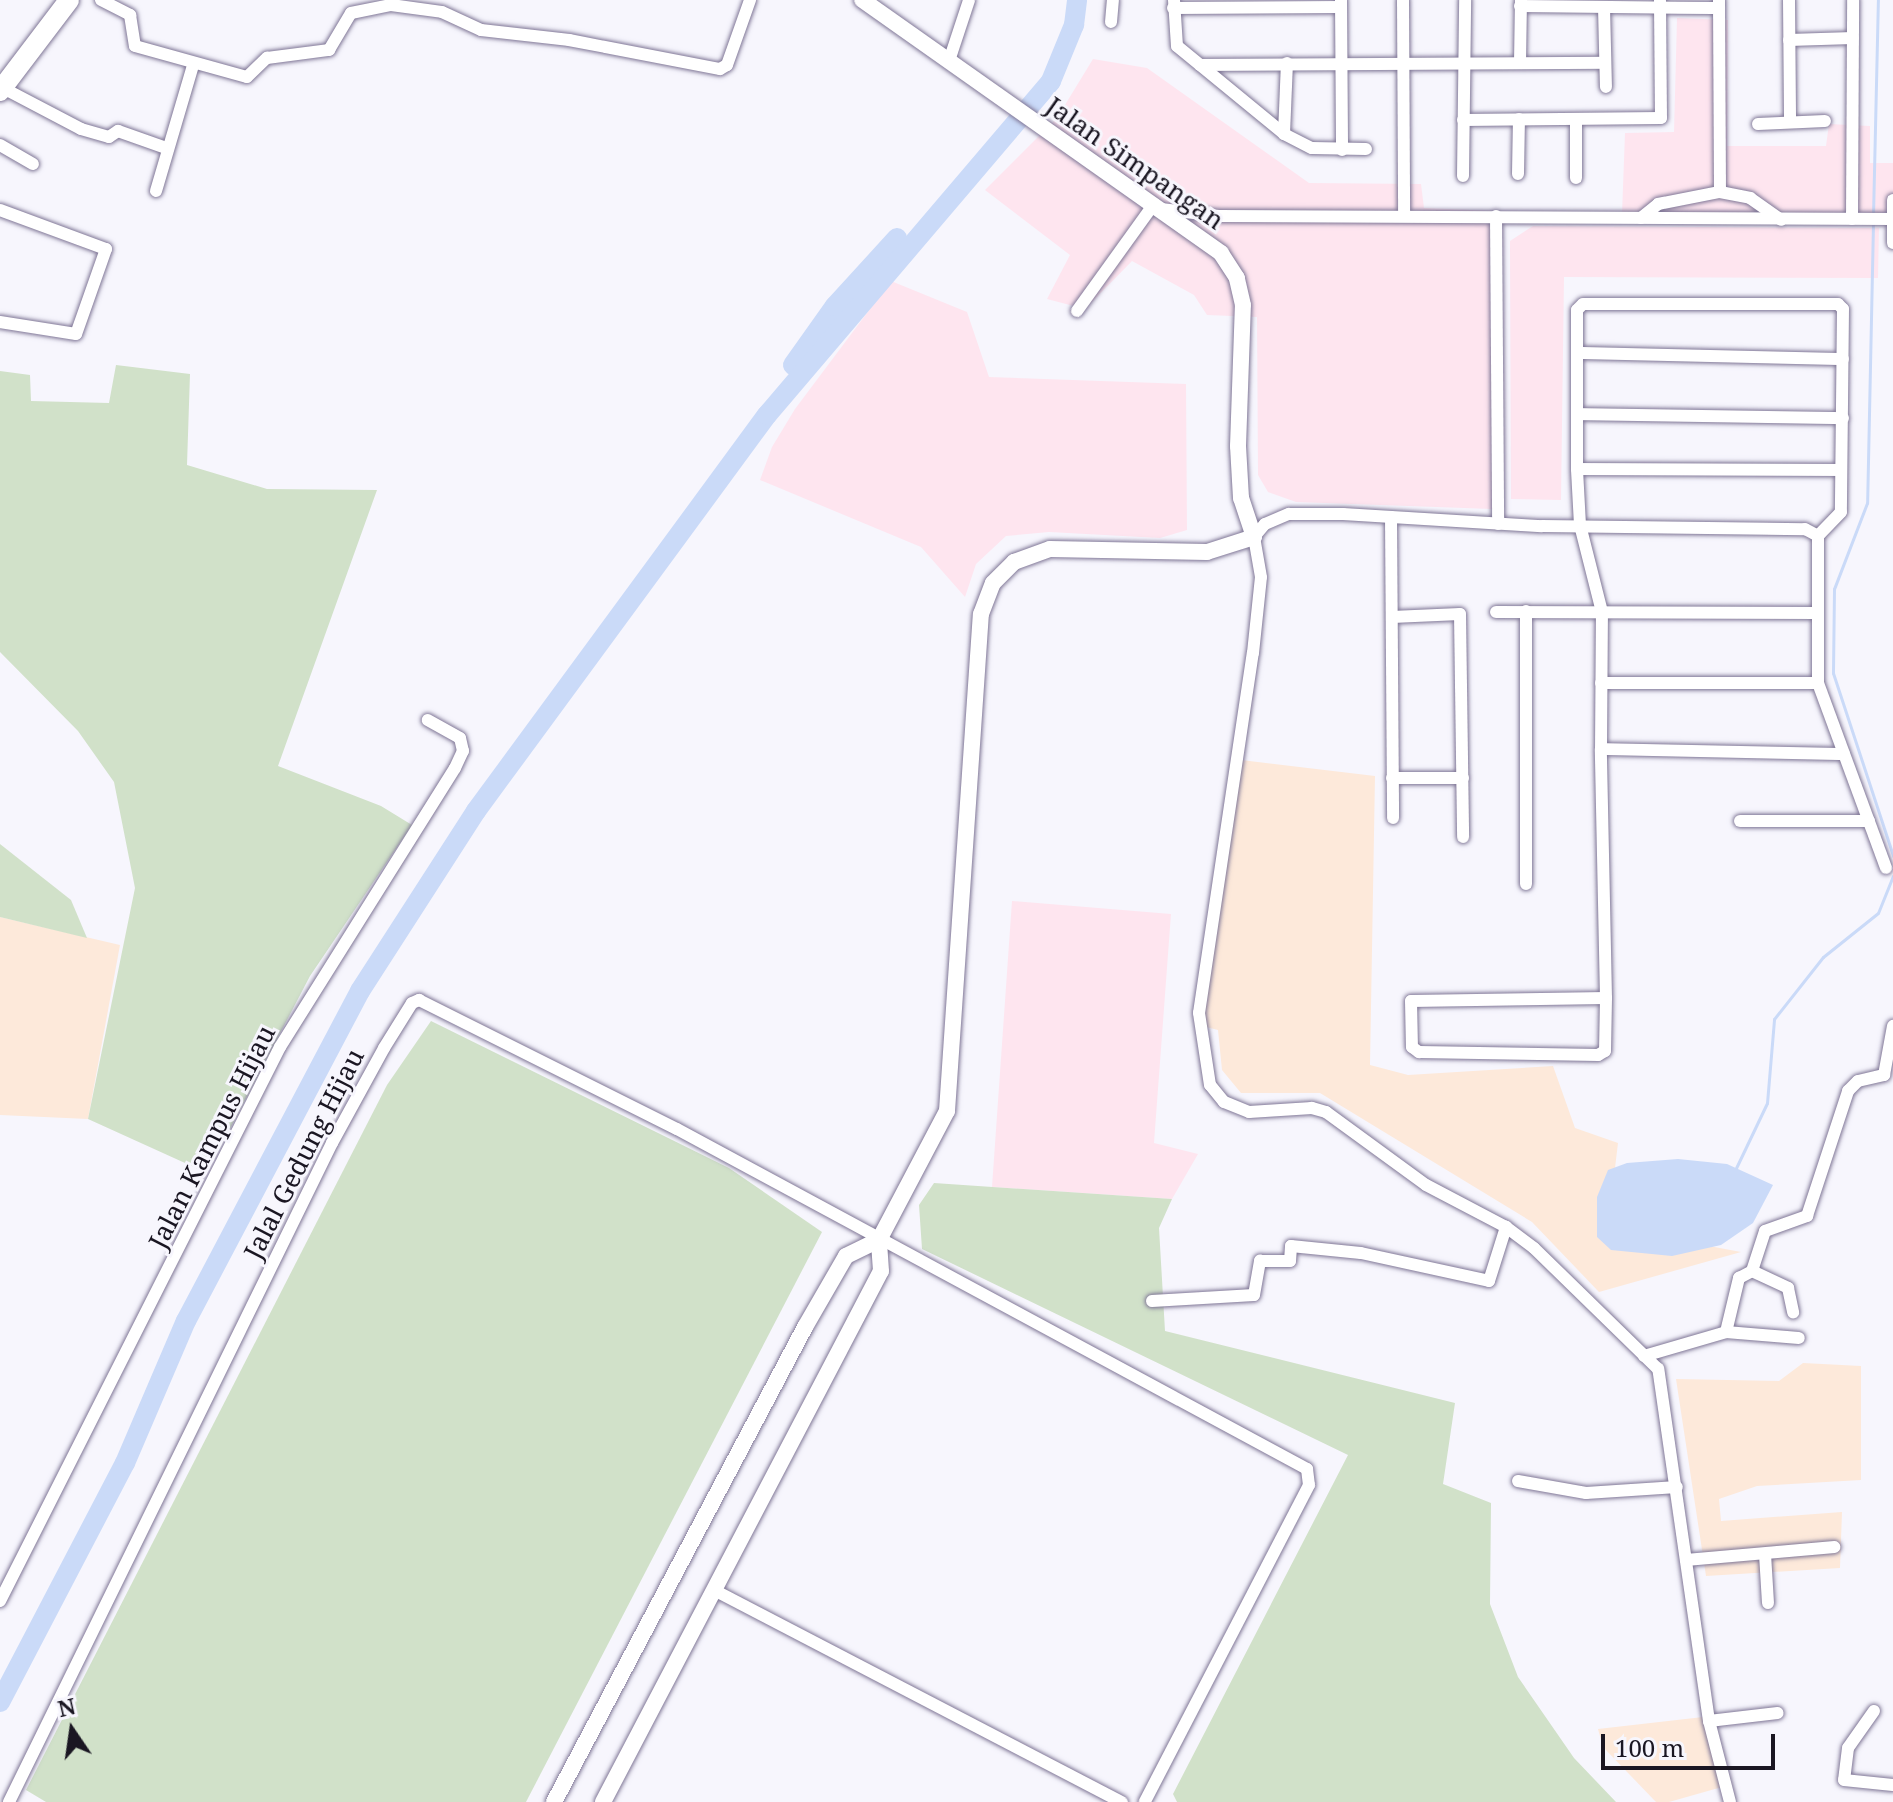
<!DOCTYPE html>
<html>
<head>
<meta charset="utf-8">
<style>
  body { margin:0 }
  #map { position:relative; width:1893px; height:1802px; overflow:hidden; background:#f7f6fd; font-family:"Noto Serif",serif }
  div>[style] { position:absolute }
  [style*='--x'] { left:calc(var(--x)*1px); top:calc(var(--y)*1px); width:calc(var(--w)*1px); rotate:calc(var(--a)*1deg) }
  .commercial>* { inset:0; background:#fee5ef }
  .industrial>* { inset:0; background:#fde9da }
  .green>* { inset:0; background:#d1e1c9 }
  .water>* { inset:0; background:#cadaf8 }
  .stream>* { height:3px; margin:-1.5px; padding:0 1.5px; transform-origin:1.5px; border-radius:1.5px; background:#cadaf8 }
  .river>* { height:20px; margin:-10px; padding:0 10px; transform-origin:10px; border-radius:10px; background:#cadaf8 }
  .roads { filter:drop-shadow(0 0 2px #7f7696) drop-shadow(0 0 2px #7f7696) }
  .minor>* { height:12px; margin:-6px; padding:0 6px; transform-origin:6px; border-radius:6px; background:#fff }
  .tertiary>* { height:16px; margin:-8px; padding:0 8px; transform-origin:8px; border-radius:8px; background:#fff }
  .primary>* { height:20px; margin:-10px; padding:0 10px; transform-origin:10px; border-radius:10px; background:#fff }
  span { translate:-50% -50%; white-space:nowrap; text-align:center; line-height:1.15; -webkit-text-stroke:6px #f7f6fd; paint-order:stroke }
  .street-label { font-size:26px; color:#1a1622 }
  .north { position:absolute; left:32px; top:1690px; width:80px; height:80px; -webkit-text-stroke:6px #f7f6fd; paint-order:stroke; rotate:347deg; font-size:22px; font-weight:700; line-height:32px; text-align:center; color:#1a1622 }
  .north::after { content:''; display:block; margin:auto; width:28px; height:36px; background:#1a1622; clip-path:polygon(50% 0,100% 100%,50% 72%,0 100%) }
  .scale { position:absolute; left:1601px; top:1734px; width:174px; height:36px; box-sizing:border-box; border:4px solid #1a1622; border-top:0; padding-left:10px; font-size:24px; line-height:28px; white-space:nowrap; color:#1a1622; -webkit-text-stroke:6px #f7f6fd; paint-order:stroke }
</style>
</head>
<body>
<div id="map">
  <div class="commercial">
    <i style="clip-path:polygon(1677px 18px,1728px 20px,1727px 146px,1826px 146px,1829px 124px,1870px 126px,1870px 163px,1893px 163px,1893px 215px,1622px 214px,1625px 133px,1674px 132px)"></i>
    <i style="clip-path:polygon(1093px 59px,1147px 68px,1309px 183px,1421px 184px,1424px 208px,1493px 211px,1492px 509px,1296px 502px,1268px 492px,1258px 475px,1257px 317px,1207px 315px,1194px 295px,1132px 261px,1085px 309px,1047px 299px,1070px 255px,985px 190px,1057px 118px)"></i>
    <i style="clip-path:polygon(1533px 226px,1879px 228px,1878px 278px,1564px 277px,1561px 500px,1511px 499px,1510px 241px)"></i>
    <i style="clip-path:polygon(891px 281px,967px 312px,989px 377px,1186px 384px,1187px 530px,1160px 538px,1049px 532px,1006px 536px,976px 564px,965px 597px,921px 547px,760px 480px,772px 447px,795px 409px)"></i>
    <i style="clip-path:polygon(1012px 901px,1171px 914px,1154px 1143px,1198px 1154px,1172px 1199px,992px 1187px)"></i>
  </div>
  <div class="industrial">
    <i style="clip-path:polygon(1233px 759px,1375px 776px,1370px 1065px,1408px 1075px,1553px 1066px,1575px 1128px,1618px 1143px,1606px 1243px,1693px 1243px,1741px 1252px,1599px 1292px,1532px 1222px,1320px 1093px,1241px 1093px,1222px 1070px,1218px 1030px,1194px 1024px)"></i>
    <i style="clip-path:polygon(0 917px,120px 945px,88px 1119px,0 1115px)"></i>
    <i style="clip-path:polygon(1803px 1363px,1861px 1366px,1861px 1480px,1757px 1486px,1719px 1499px,1721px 1521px,1842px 1512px,1840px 1568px,1706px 1576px,1676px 1379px,1779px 1381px)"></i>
    <i style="clip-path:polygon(1703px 1717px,1722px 1787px,1669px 1802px,1656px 1802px,1603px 1747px,1598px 1729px)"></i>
  </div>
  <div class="green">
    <i style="clip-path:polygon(116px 365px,190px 374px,187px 465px,267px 489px,377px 490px,278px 766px,381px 806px,412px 825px,310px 976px,207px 1173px,88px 1119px,135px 888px,114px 782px,78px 731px,0 652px,0 371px,30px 375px,31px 401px,109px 403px)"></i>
    <i style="clip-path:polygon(0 844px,71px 900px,87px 938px,0 917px)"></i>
    <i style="clip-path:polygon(431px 1021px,729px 1168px,822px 1232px,526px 1802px,46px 1802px,26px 1790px,387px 1085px)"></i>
    <i style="clip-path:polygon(934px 1183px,1172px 1199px,1159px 1228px,1165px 1331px,1455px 1403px,1443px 1484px,1491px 1503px,1490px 1604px,1518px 1677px,1574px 1758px,1616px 1802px,1177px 1802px,1173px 1794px,1348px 1455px,922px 1249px,919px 1205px)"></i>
  </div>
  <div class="water">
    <i style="clip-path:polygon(1678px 1159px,1727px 1164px,1773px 1185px,1753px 1223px,1721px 1245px,1672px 1256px,1611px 1250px,1597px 1237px,1597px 1197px,1608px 1170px,1627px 1163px)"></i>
  </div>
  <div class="stream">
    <i style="--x:1873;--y:216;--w:216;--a:-88.7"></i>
    <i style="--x:1873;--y:223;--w:280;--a:91.2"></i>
    <i style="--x:1867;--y:503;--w:92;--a:111"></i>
    <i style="--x:1834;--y:589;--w:84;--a:90.7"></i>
    <i style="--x:1833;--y:673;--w:193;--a:71.8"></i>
    <i style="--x:1736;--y:1168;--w:72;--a:-64.5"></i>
    <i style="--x:1767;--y:1103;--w:84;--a:-85.2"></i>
    <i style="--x:1774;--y:1019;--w:79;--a:-51.7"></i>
    <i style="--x:1823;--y:957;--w:70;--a:-38.7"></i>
    <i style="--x:1878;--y:913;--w:40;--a:-68"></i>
  </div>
  <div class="river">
    <i style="--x:793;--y:365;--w:72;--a:-54.6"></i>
    <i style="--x:835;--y:306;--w:92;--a:-47.6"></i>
    <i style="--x:0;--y:1702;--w:270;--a:-62.4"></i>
    <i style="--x:125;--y:1463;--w:155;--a:-66.8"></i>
    <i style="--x:186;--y:1321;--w:373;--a:-62.2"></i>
    <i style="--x:360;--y:991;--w:214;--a:-57.2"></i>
    <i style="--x:476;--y:811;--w:491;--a:-53.7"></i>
    <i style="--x:767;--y:415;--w:438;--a:-49.6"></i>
    <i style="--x:1051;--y:81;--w:61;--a:-67.7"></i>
    <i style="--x:1074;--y:25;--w:25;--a:-83"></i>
  </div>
  <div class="roads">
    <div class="minor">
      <i style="--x:101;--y:0;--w:33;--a:27"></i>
      <i style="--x:130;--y:15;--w:31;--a:81"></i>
      <i style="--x:135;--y:46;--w:116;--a:15.5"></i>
      <i style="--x:247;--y:77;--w:28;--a:-44"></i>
      <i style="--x:267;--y:58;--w:63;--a:-7.4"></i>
      <i style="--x:329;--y:50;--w:43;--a:-59.3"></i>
      <i style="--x:351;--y:13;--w:41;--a:-11.3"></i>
      <i style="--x:391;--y:5;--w:51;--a:7.8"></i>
      <i style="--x:442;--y:12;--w:43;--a:24.8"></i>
      <i style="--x:481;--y:30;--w:89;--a:6.5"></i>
      <i style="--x:569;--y:40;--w:154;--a:10.9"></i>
      <i style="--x:720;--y:69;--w:8;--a:-30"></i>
      <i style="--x:727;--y:65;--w:69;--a:-70.5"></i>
      <i style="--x:1174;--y:0;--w:46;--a:86.3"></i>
      <i style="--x:1177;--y:46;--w:139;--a:39.4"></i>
      <i style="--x:1284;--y:134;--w:31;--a:27"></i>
      <i style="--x:1312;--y:148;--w:54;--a:1.1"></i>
      <i style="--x:1341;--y:0;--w:150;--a:89.6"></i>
      <i style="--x:1403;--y:0;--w:213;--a:89.7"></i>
      <i style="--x:1719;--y:0;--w:192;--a:89.7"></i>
      <i style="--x:1789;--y:0;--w:122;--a:89.5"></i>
      <i style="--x:1520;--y:6;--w:193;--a:0.6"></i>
      <i style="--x:1604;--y:7;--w:80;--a:88.6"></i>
      <i style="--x:1173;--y:8;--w:168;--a:-0.3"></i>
      <i style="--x:1111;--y:22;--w:22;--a:-85"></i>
      <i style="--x:1789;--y:40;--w:64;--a:-1.8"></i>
      <i style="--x:949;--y:61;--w:64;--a:-71.8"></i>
      <i style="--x:1520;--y:63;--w:63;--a:-89.1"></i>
      <i style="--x:1200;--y:65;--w:405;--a:-0.3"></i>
      <i style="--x:3;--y:88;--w:88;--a:27.7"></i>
      <i style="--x:81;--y:129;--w:29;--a:16"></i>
      <i style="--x:109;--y:137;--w:11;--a:-34"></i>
      <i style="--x:118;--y:131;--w:51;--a:19.5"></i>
      <i style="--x:1463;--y:120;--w:198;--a:-0.6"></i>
      <i style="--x:1661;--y:118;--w:118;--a:-90.5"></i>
      <i style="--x:1758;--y:124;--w:67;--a:-2.6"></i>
      <i style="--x:1284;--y:134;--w:71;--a:-87.6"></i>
      <i style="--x:0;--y:145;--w:38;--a:30"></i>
      <i style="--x:1518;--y:174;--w:55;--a:-89"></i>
      <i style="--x:1463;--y:176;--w:176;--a:-89.3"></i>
      <i style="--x:1576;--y:178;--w:59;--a:-90"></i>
      <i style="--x:156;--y:191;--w:131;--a:-73.6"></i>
      <i style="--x:1893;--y:200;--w:43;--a:90"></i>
      <i style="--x:1161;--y:209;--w:58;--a:6.9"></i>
      <i style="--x:1219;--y:216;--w:674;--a:0.26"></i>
      <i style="--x:0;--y:210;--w:113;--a:20.2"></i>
      <i style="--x:106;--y:249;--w:90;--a:109.4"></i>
      <i style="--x:76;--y:334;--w:77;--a:-171"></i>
      <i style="--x:1496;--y:216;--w:308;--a:89.6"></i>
      <i style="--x:1641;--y:218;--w:22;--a:-39"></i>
      <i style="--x:1658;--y:204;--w:63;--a:-11"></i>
      <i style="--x:1720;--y:192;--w:31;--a:11"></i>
      <i style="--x:1750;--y:198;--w:38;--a:35"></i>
      <i style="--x:1852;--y:219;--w:219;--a:-89.7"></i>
      <i style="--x:1077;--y:311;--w:132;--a:-54.3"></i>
      <i style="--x:1578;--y:353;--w:265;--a:1.3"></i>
      <i style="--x:1578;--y:414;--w:265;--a:0.9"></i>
      <i style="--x:1577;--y:469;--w:263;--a:0.2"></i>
      <i style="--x:1391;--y:517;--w:301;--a:89.6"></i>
      <i style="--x:1496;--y:612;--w:322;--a:0.2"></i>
      <i style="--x:1392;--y:617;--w:68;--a:-2.5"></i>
      <i style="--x:1460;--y:614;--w:223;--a:89.2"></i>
      <i style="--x:1601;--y:683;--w:217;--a:0"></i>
      <i style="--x:1601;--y:749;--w:243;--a:1.2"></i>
      <i style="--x:1392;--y:778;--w:71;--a:0"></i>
      <i style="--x:1740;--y:821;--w:129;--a:0"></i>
      <i style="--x:1526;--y:884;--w:273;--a:-90"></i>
      <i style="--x:1606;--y:998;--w:195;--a:179.1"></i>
      <i style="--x:1411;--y:1001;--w:46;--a:88.8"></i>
      <i style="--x:1412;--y:1047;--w:9;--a:36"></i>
      <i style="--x:1419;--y:1052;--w:179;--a:1"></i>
      <i style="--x:1598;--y:1055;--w:8;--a:-30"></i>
      <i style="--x:1605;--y:1051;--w:53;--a:-88.9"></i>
      <i style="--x:1606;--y:998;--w:249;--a:-91.2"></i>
      <i style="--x:1601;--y:749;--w:137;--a:-89.6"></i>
      <i style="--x:1602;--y:612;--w:90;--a:-104.2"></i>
      <i style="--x:1580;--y:525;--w:56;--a:-93.1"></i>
      <i style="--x:1577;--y:469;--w:159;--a:-90"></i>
      <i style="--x:1577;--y:310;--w:8;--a:-45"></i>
      <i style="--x:1583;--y:304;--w:255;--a:0"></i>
      <i style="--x:1838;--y:304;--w:7;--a:45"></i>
      <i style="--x:1843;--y:309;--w:203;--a:90.6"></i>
      <i style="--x:1841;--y:512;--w:33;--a:134"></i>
      <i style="--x:1818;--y:536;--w:147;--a:90"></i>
      <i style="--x:1818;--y:683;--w:197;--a:69.8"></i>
      <i style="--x:1752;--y:1271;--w:40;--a:25"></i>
      <i style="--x:1788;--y:1288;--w:25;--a:78"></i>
      <i style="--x:1152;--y:1301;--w:102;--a:-3.4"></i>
      <i style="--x:1254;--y:1295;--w:35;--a:-80"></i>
      <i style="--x:1260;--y:1261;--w:30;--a:0"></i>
      <i style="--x:1290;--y:1261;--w:15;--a:-86"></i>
      <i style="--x:1291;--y:1246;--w:70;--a:5.7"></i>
      <i style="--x:1361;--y:1253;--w:131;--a:12.3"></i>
      <i style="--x:1489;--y:1281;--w:57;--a:-72.5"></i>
      <i style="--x:1726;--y:1332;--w:73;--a:4.7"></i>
      <i style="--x:1644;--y:1356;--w:85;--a:-16.3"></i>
      <i style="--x:1726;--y:1332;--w:56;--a:-76.5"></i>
      <i style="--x:1739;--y:1278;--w:15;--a:-28"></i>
      <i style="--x:1752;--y:1271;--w:42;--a:-72"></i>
      <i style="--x:1765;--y:1231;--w:45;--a:-19.7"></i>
      <i style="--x:1807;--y:1216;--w:132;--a:-71.8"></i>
      <i style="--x:1848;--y:1091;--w:14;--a:-45"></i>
      <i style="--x:1858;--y:1081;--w:27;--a:-13"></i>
      <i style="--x:1884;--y:1075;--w:50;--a:-79.6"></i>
      <i style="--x:1518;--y:1481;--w:69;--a:10"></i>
      <i style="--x:1586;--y:1493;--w:91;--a:-3.8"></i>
      <i style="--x:1765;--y:1554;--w:49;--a:86.5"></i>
      <i style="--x:1686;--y:1560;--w:149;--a:-5"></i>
      <i style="--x:714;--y:1590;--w:460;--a:27.5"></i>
      <i style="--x:0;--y:1601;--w:621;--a:-63.19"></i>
      <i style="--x:280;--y:1047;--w:329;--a:-57.9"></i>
      <i style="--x:455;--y:768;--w:19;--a:-65"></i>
      <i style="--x:463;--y:751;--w:13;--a:-103"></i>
      <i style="--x:460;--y:738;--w:37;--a:-151"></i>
      <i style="--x:1874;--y:1711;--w:45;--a:125.1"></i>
      <i style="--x:1848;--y:1748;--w:32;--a:97"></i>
      <i style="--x:1844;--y:1780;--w:49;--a:5.8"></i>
      <i style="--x:1709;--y:1721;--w:69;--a:-6.6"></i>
      <i style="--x:9;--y:1802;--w:734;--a:-63.89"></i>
      <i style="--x:332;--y:1143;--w:108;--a:-61.3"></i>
      <i style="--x:384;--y:1048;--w:53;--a:-58.1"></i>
      <i style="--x:412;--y:1003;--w:8;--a:-23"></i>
      <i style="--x:419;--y:1000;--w:288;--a:26.6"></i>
      <i style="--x:677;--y:1129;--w:716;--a:28.35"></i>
      <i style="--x:1307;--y:1469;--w:16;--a:83"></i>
      <i style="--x:1309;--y:1485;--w:357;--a:117.4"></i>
      <i style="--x:1730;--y:1802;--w:84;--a:-104.5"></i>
      <i style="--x:1709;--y:1721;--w:356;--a:-98.2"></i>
      <i style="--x:1658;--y:1369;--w:173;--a:-135.7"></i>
      <i style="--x:1534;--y:1248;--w:35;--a:-143"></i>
      <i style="--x:1506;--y:1227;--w:90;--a:-152.3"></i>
      <i style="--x:1426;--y:1185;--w:124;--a:-143.9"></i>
      <i style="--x:1326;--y:1112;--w:15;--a:-164"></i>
      <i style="--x:1312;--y:1108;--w:63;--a:176.4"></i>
      <i style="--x:1249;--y:1112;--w:27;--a:-158"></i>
      <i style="--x:1224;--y:1102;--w:22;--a:-129"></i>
      <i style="--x:1210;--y:1085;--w:73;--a:-98.7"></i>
      <i style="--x:1199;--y:1013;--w:364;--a:-81.5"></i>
      <i style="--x:1253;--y:653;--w:76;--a:-84"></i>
      <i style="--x:1261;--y:577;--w:41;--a:-99.9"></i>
      <i style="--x:1254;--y:537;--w:17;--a:-50"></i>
      <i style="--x:1265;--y:524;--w:26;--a:-23"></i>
      <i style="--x:1289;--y:514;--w:54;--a:0"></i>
      <i style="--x:1343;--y:514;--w:199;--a:3.5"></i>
      <i style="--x:1542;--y:526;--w:263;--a:0.7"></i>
      <i style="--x:1805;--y:529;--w:15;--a:28"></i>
    </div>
    <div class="tertiary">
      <i style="--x:554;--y:1802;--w:537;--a:-62.15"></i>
      <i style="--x:805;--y:1327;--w:82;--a:-60"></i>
      <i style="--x:846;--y:1256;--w:37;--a:-26"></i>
      <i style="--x:879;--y:1240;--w:146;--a:-62.2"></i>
      <i style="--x:947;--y:1111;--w:498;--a:-86.1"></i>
      <i style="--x:981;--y:614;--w:33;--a:-69"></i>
      <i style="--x:993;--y:583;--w:30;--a:-45"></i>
      <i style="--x:1014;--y:562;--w:38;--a:-20"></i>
      <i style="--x:1050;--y:549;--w:157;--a:1.1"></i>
      <i style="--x:1207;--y:552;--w:49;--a:-17.7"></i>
      <i style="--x:1254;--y:537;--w:41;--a:-108.4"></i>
      <i style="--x:1241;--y:498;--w:52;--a:-93.3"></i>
      <i style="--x:1238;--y:446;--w:141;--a:-88"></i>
      <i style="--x:1243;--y:305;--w:28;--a:-103"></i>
      <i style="--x:1237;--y:278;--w:30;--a:-123"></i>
      <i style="--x:1221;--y:253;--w:439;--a:-144.8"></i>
      <i style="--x:603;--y:1802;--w:599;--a:-62.37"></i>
      <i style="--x:881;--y:1271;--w:31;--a:-94"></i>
    </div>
    <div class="primary">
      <i style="--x:0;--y:91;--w:114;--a:-52.8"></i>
    </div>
  </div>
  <div class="street-label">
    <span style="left:1135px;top:163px;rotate:35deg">Jalan Simpangan</span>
    <span style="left:212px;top:1137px;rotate:-63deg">Jalan Kampus Hijau</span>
    <span style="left:304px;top:1154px;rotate:-63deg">Jalal Gedung Hijau</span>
  </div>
  <div class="north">N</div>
  <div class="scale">100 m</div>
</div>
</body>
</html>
